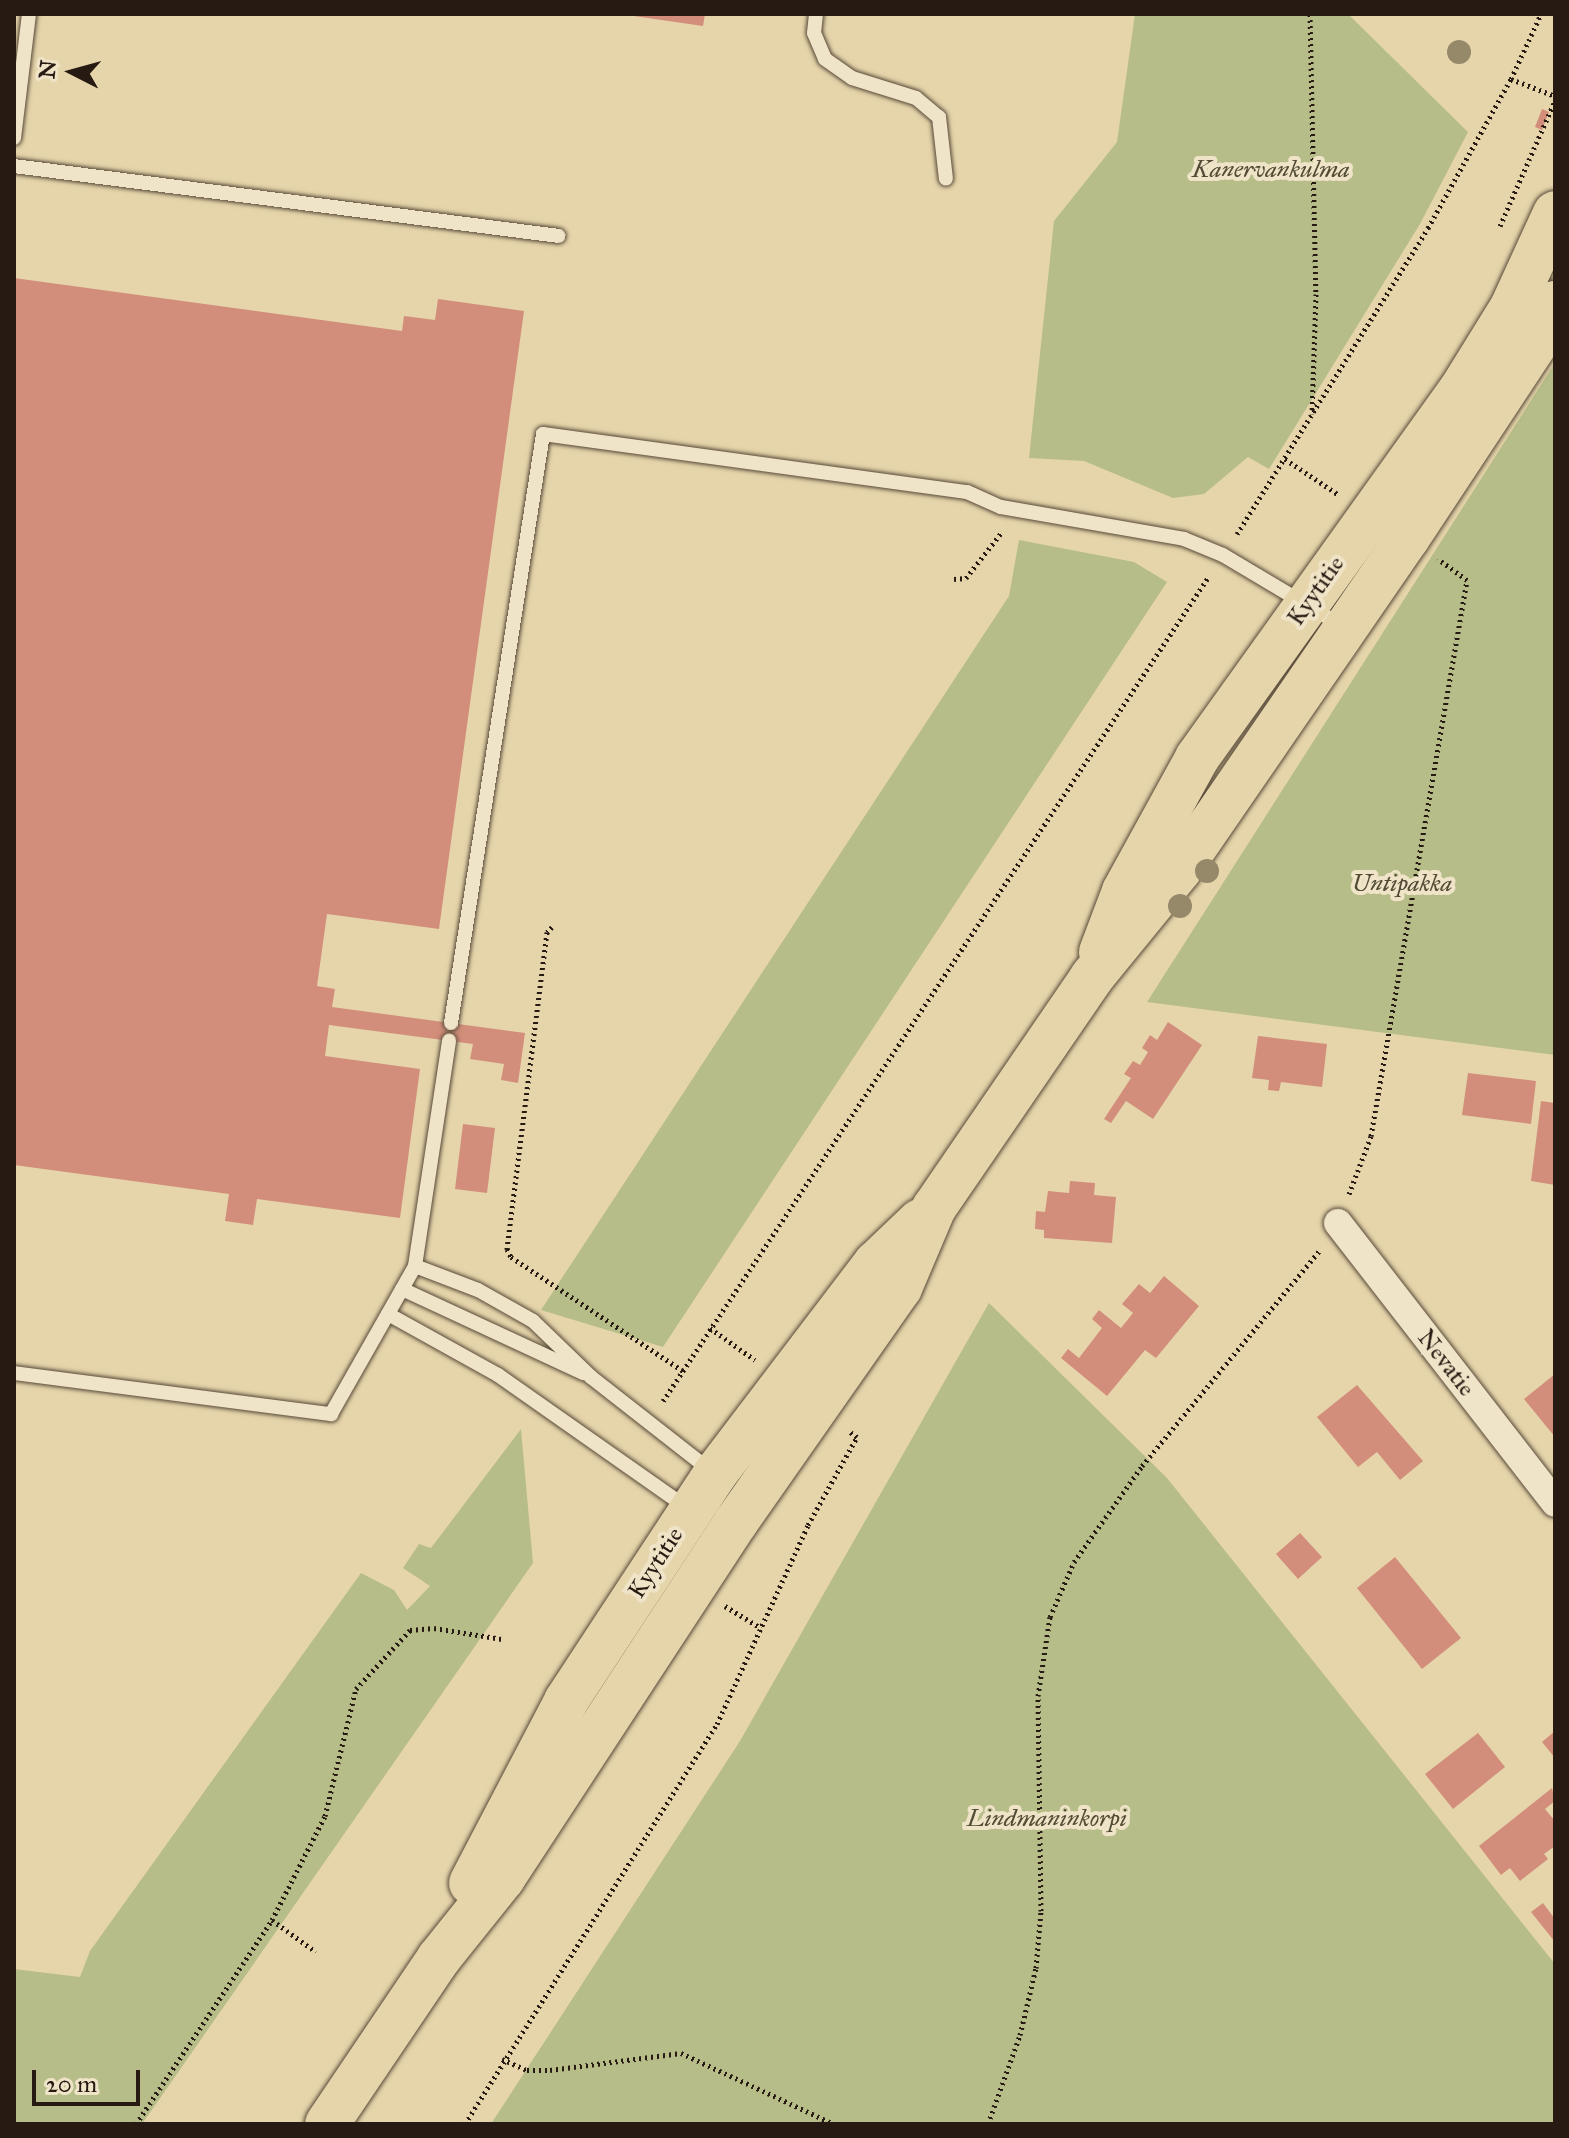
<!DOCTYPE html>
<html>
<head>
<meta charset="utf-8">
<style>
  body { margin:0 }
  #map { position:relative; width:1569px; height:2138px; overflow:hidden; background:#e6d5ab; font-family:"IM FELL Great Primer",serif }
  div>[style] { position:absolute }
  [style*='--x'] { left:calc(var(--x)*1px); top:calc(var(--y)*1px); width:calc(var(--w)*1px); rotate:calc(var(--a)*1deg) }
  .green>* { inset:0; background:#b6bd88 }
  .building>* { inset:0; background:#d28e7b }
  .path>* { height:5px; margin-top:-2.5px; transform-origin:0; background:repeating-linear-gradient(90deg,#271a12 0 2px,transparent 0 6px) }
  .roads { filter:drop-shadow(0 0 2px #574938) drop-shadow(0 0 2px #574938) }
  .service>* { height:14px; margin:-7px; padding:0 7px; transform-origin:7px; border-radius:7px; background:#efe4c8 }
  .minor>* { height:28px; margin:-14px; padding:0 14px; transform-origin:14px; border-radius:14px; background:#efe4c8 }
  .primary>* { height:44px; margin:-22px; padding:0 22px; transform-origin:22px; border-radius:22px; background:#e6d5ab }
  .trees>* { width:24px; height:24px; margin:-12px; border-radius:50%; background:#95896a }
  span { translate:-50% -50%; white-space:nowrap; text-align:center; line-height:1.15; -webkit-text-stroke:8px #efe4c8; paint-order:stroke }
  .park-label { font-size:24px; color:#524b35; font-style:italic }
  .street-label { font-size:24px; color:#271a12 }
  .frame { position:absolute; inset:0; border:16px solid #271a12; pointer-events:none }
  .north { position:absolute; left:32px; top:32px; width:80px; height:80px; -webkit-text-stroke:6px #efe4c8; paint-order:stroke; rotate:276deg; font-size:22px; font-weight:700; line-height:32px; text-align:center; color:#271a12 }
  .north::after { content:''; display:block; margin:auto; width:28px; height:36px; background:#271a12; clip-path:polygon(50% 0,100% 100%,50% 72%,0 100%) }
  .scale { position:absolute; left:32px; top:2070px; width:108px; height:36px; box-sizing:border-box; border:4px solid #271a12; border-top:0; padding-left:10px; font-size:24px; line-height:28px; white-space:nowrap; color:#271a12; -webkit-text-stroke:6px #efe4c8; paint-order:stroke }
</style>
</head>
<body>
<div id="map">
  <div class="green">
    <i style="clip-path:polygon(1135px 14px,1348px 14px,1468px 132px,1420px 224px,1269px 469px,1248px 457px,1204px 494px,1173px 498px,1084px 461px,1029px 458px,1054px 221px,1117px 142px)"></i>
    <i style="clip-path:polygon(1555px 363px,1555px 1055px,1147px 1002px)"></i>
    <i style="clip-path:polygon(1019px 540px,1134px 562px,1167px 582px,663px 1347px,541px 1310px,1009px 596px)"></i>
    <i style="clip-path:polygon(989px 1303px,1167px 1478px,1555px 1964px,1555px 2124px,491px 2124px,740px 1741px)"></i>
    <i style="clip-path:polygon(521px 1429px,533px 1563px,142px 2124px,14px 2124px,14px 1969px,80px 1977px,90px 1951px,361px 1573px,394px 1590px,407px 1610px,430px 1586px,403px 1568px,419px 1544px,431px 1548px)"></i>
  </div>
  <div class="building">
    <i style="clip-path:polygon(620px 14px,705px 14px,703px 26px)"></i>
    <i style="clip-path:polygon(1542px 109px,1549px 112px,1542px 130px,1535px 127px)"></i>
    <i style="clip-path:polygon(14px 278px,402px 331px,404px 316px,435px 320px,438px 299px,524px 311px,439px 929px,327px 914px,317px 986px,335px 989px,332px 1007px,525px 1033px,518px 1083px,501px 1080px,504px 1064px,470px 1059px,473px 1044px,329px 1025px,325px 1056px,420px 1069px,400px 1218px,257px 1199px,253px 1225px,225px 1221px,229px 1194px,14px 1165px)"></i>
    <i style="clip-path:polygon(1168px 1022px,1202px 1045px,1153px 1119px,1126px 1101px,1111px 1123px,1104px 1119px,1131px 1078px,1124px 1074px,1133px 1061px,1140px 1065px,1148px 1052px,1142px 1048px,1150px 1035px,1157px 1040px)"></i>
    <i style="clip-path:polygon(1258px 1036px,1327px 1044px,1322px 1087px,1281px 1082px,1279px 1091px,1268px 1090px,1269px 1080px,1252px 1078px)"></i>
    <i style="clip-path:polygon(1468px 1073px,1536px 1081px,1531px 1124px,1462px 1115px)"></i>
    <i style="clip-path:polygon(1541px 1101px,1555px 1103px,1555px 1185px,1531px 1181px)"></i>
    <i style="clip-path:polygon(463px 1124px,495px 1128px,487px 1193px,455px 1189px)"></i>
    <i style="clip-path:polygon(1070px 1181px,1095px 1183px,1094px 1195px,1116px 1197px,1112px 1243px,1044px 1238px,1044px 1230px,1035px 1229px,1036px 1211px,1045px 1212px,1048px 1191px,1069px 1193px)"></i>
    <i style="clip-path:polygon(1164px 1276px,1199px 1306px,1156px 1358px,1145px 1350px,1107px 1396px,1061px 1358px,1068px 1349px,1079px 1358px,1102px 1328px,1092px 1319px,1099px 1310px,1121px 1328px,1133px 1313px,1122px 1304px,1139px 1284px,1150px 1293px)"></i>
    <i style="clip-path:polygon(1555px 1374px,1555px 1437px,1524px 1399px)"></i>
    <i style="clip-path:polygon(1357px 1385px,1423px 1461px,1400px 1480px,1377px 1452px,1358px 1467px,1317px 1417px)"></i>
    <i style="clip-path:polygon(1300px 1533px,1322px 1557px,1298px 1579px,1276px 1554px)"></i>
    <i style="clip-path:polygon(1395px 1557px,1461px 1638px,1422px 1669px,1357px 1588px)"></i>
    <i style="clip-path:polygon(1555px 1731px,1555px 1758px,1542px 1742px)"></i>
    <i style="clip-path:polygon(1478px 1733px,1505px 1767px,1453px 1809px,1425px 1774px)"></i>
    <i style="clip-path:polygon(1552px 1788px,1555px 1801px,1545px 1809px,1555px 1821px,1555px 1846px,1544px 1854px,1548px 1859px,1520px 1881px,1510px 1868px,1501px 1875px,1479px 1846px)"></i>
    <i style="clip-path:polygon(1543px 1903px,1555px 1919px,1555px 1942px,1531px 1912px)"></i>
  </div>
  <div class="path">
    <i style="--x:1310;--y:14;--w:280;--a:88.8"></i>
    <i style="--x:1316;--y:294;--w:120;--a:91.9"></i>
    <i style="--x:1511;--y:79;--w:47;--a:21.1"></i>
    <i style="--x:1500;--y:226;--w:137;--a:-66.3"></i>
    <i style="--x:1285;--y:459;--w:65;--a:33.7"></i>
    <i style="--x:1237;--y:534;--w:361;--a:-58"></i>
    <i style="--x:1428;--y:228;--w:171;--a:-60.9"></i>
    <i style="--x:1511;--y:79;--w:72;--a:-65.2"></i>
    <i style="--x:954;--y:579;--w:12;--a:-5"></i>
    <i style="--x:966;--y:578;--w:58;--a:-52"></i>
    <i style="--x:552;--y:927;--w:7;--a:135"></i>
    <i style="--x:547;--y:932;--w:320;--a:97.2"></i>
    <i style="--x:507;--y:1249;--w:9;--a:63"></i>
    <i style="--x:511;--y:1257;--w:209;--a:33.5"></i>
    <i style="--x:1349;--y:1194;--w:62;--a:-69.2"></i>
    <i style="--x:1371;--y:1136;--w:564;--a:-80.2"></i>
    <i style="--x:1467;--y:580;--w:36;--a:-144"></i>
    <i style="--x:710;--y:1328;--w:55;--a:35.4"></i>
    <i style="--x:663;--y:1401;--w:989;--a:-56.5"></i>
    <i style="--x:725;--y:1606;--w:42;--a:31.4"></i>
    <i style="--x:272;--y:1920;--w:54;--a:36"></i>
    <i style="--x:502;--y:2059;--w:27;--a:24"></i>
    <i style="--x:527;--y:2070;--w:23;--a:0"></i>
    <i style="--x:550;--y:2070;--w:132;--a:-7.4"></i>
    <i style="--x:681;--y:2053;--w:169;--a:24.9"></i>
    <i style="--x:136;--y:2124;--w:245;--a:-56.3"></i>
    <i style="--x:272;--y:1920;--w:117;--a:-63"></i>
    <i style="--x:325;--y:1816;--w:131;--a:-76.3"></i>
    <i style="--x:356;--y:1689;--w:80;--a:-47.5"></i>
    <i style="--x:410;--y:1630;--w:24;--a:-5"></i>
    <i style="--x:434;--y:1628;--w:69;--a:9.2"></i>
    <i style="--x:465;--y:2124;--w:473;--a:-57.8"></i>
    <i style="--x:717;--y:1724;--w:219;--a:-65.4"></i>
    <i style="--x:808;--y:1525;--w:101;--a:-60.9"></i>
    <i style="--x:857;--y:1437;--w:10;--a:-143"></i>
    <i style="--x:988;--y:2124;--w:95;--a:-70.2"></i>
    <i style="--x:1020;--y:2035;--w:69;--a:-76.6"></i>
    <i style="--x:1036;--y:1968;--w:57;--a:-85"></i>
    <i style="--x:1041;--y:1911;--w:215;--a:-90.8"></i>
    <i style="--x:1038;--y:1696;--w:80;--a:-81.4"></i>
    <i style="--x:1050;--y:1617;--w:60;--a:-66.4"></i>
    <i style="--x:1074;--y:1562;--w:118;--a:-54.7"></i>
    <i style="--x:1142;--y:1466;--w:281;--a:-50.5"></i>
  </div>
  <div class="roads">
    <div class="service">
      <i style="--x:816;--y:14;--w:19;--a:96"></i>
      <i style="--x:814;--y:33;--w:28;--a:67"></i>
      <i style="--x:825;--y:59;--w:33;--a:35"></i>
      <i style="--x:852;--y:78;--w:67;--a:17.4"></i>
      <i style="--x:916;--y:98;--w:30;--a:40"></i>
      <i style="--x:939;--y:117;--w:62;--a:83.6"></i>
      <i style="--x:14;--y:138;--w:125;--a:-83.1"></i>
      <i style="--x:14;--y:166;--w:549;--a:7.32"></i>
      <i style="--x:451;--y:1023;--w:596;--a:-81.12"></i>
      <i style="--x:543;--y:434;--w:428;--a:7.8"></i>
      <i style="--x:967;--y:492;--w:37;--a:24"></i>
      <i style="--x:1001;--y:507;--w:186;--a:9.9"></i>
      <i style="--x:1184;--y:539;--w:42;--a:22.3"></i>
      <i style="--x:1223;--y:555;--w:141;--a:30.8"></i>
      <i style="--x:415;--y:1266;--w:67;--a:20.9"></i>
      <i style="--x:478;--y:1290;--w:63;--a:29.4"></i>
      <i style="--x:533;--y:1321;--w:81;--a:44"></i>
      <i style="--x:591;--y:1377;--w:152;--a:38.1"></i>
      <i style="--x:402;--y:1289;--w:200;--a:24.9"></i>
      <i style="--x:388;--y:1314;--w:126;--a:29"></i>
      <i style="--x:498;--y:1375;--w:231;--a:35.1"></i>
      <i style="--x:14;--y:1373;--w:320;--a:7.4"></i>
      <i style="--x:331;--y:1414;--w:170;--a:-60.4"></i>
      <i style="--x:415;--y:1266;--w:228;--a:-81.4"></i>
    </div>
    <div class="minor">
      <i style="--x:1338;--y:1223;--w:354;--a:52.2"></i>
    </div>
    <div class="primary">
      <i style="--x:1101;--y:952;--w:65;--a:-69.3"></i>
      <i style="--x:1124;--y:891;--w:152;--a:-61.2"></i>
      <i style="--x:1197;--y:758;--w:452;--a:-54.4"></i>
      <i style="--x:1460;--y:391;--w:99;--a:-58.2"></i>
      <i style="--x:1512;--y:307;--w:103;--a:-65.4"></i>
      <i style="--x:471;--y:1883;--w:205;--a:-62.4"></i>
      <i style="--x:566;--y:1701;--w:272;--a:-56.7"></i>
      <i style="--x:715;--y:1474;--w:265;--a:-52.7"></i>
      <i style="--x:876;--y:1263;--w:61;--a:-43.7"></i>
      <i style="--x:327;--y:2124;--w:200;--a:-56"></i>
      <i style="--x:439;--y:1958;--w:102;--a:-51.3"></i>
      <i style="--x:503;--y:1878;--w:425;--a:-56.8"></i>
      <i style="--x:736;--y:1522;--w:286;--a:-55"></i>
      <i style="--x:900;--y:1288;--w:87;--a:-67"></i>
      <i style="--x:934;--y:1208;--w:280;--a:-55.6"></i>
      <i style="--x:1092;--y:977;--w:139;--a:-50.8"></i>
      <i style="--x:1180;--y:869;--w:401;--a:-55.5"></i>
      <i style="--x:1407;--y:539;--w:245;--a:-56.6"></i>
      <i style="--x:1542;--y:334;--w:34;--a:-67"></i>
    </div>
  </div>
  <div class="trees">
    <i style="left:1459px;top:52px"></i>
    <i style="left:1207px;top:871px"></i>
    <i style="left:1180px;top:906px"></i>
  </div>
  <div class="park-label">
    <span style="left:1271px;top:170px">Kanervankulma</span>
    <span style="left:1402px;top:884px">Untipakka</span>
    <span style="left:1047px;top:1819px">Lindmaninkorpi</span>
  </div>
  <div class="street-label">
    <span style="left:1316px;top:591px;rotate:-55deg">Kyytitie</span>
    <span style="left:1446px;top:1363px;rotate:52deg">Nevatie</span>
    <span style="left:656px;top:1563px;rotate:-57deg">Kyytitie</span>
  </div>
  <div class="frame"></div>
  <div class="north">N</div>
  <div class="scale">20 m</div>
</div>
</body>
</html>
